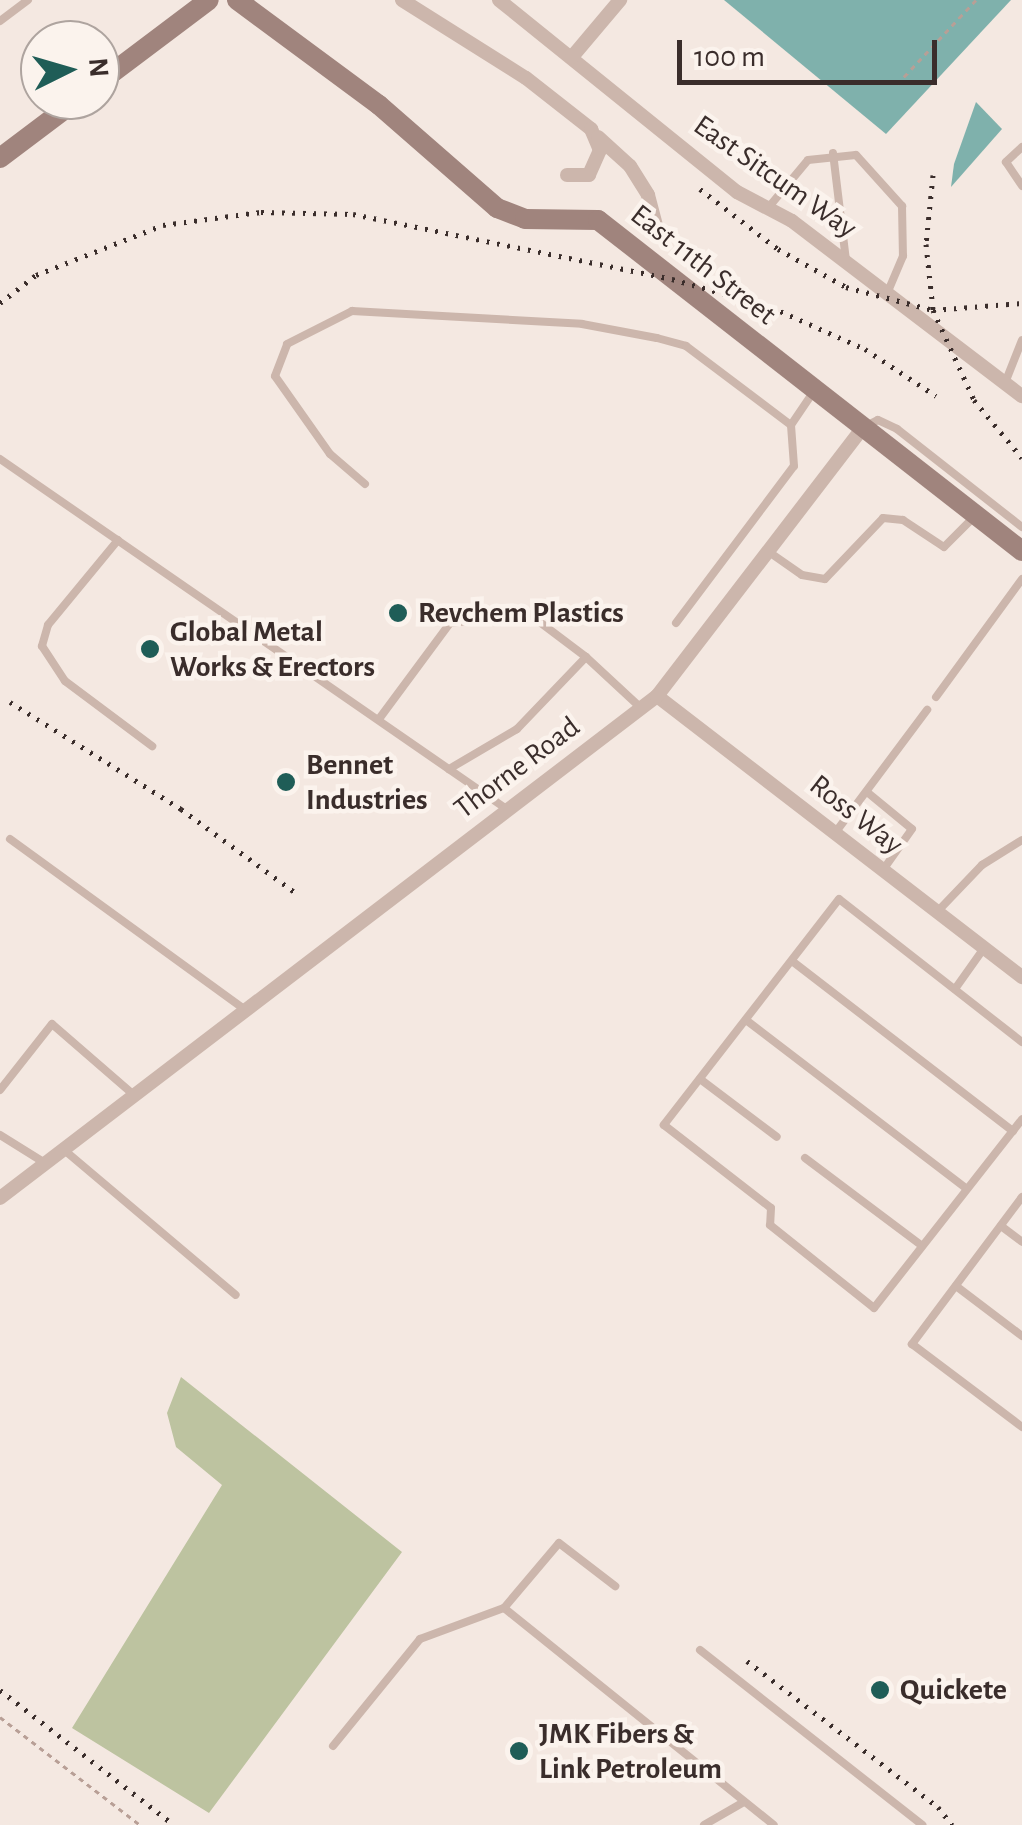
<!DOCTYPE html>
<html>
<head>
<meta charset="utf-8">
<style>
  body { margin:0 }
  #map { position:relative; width:1022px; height:1825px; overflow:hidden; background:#f4e8e1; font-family:"Alegreya Sans",sans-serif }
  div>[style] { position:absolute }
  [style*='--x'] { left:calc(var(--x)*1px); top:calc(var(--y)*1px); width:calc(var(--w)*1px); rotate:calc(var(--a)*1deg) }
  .green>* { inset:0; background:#bdc3a0 }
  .water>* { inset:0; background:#7fb1ac }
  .path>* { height:2.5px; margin-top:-1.25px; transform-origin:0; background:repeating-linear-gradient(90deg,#b89f96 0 5px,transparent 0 10px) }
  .lane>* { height:8px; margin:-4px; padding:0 4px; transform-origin:4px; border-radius:4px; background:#ccb6ac }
  .street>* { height:14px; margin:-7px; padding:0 7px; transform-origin:7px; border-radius:7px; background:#ccb6ac }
  .secondary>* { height:20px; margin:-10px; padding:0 10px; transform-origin:10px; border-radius:10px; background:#a0847d }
  .rail>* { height:5px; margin-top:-2.5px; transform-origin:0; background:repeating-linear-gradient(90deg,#3a2d2b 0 2.5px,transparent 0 10.5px) }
  .dots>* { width:28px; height:28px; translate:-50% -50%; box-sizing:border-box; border:5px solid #fbf3ed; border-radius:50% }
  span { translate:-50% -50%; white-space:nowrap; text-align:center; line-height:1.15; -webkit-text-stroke:9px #fbf3ed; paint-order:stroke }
  .street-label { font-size:30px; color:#3a2d2b }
  .poi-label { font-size:30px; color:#3a2d2b; font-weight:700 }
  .left { translate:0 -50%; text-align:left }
  .north { position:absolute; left:20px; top:20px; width:100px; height:100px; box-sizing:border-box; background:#fbf3ed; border:2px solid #aea49f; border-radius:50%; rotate:85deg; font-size:28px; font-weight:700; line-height:40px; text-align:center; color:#3a2d2b }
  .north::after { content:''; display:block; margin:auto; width:35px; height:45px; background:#1f5d57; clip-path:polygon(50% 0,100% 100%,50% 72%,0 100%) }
  .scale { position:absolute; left:677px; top:40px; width:260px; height:45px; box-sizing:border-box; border:5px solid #3a2d2b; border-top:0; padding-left:12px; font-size:30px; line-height:35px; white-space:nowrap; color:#3a2d2b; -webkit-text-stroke:8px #fbf3ed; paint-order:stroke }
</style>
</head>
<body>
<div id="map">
  <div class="green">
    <i style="clip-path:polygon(181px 1377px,402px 1552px,209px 1813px,72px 1728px,222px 1485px,176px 1447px,167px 1413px)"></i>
  </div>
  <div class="water">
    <i style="clip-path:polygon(724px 0,1011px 0,886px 134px)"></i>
    <i style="clip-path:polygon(976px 102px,1002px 129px,951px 187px,954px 164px)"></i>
  </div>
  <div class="path">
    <i style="--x:897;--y:84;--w:115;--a:-46.8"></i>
    <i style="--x:0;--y:1717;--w:177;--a:37.6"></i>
  </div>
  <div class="lane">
    <i style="--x:0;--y:21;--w:35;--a:-37"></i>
    <i style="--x:1022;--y:147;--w:22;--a:137"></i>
    <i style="--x:1006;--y:162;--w:29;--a:56"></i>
    <i style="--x:833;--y:153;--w:109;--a:83.1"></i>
    <i style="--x:768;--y:208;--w:62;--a:-50.2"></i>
    <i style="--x:808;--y:160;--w:48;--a:-5.9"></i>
    <i style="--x:856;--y:155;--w:69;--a:48"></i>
    <i style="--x:902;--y:206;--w:50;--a:88.9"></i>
    <i style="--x:903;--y:256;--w:38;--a:113"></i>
    <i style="--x:1005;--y:383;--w:46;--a:-68.4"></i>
    <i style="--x:866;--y:426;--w:13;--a:-27"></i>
    <i style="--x:878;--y:420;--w:21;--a:25"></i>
    <i style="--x:897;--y:429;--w:159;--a:38.1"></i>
    <i style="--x:0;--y:459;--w:617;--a:34.64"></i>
    <i style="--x:365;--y:484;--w:46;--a:-139.4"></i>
    <i style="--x:330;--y:454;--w:95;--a:-125.2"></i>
    <i style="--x:275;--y:376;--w:34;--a:-69"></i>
    <i style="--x:287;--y:344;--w:73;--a:-26.9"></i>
    <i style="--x:352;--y:311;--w:230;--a:3.2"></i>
    <i style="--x:582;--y:324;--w:76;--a:10.6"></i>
    <i style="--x:657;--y:338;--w:30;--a:15"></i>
    <i style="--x:686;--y:346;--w:131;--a:37"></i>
    <i style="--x:791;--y:425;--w:41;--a:-55.9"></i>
    <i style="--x:118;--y:540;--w:110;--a:129.5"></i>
    <i style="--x:48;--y:625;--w:22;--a:106"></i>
    <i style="--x:42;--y:646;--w:42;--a:56.7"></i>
    <i style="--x:65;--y:681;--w:109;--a:36.8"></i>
    <i style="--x:769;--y:552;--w:40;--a:34.9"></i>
    <i style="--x:802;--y:575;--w:23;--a:10"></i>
    <i style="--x:825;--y:579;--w:84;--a:-46.4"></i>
    <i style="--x:883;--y:518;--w:20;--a:6"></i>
    <i style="--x:903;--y:520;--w:49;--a:33.4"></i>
    <i style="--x:944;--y:547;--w:45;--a:-45"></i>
    <i style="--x:676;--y:623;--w:196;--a:-53.1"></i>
    <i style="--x:794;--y:466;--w:41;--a:-94.2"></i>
    <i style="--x:586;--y:657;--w:75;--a:42.8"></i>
    <i style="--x:936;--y:697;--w:146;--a:-53.9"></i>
    <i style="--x:379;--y:719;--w:119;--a:-53.5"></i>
    <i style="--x:450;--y:623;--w:80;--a:-6.5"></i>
    <i style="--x:529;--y:614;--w:71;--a:37"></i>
    <i style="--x:586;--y:657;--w:100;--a:133.8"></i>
    <i style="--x:517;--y:729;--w:79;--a:149.5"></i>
    <i style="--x:867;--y:792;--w:58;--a:39.4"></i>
    <i style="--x:912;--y:829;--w:50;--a:125.3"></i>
    <i style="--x:835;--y:833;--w:154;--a:-53.2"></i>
    <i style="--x:10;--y:839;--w:291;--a:36"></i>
    <i style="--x:937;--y:912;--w:65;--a:-46.2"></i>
    <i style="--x:982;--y:865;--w:47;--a:-32"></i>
    <i style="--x:792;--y:961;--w:279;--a:37.6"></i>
    <i style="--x:955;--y:989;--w:50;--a:-54.7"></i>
    <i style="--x:746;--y:1020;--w:278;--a:37.4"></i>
    <i style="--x:1022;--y:1042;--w:232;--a:-142"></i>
    <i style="--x:839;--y:899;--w:286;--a:127.8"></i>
    <i style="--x:664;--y:1125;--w:135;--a:37.8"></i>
    <i style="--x:771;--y:1208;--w:17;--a:93"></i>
    <i style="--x:770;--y:1225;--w:133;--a:38.6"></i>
    <i style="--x:874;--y:1308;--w:240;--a:-51.9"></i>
    <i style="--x:700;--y:1079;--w:96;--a:37"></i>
    <i style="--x:0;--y:1090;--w:84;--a:-51.8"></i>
    <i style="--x:52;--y:1024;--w:108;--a:40.9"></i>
    <i style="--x:0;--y:1135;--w:53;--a:31.9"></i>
    <i style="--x:63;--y:1149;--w:226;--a:40.2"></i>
    <i style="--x:805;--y:1158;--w:146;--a:36.9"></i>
    <i style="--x:1022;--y:1197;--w:184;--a:126.8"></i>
    <i style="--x:912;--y:1344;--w:138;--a:37"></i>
    <i style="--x:1001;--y:1226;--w:26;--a:37"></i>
    <i style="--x:956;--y:1286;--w:83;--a:37.1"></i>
    <i style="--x:504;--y:1608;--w:346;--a:38.8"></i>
    <i style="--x:700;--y:1650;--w:283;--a:38.2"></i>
    <i style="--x:333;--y:1746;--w:138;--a:-50.9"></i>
    <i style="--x:420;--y:1639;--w:90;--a:-20.3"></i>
    <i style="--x:504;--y:1608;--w:85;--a:-49.8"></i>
    <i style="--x:559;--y:1543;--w:71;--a:37.5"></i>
    <i style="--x:704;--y:1825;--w:46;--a:-29.9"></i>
  </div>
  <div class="street">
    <i style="--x:402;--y:0;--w:146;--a:32.2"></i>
    <i style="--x:526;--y:78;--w:83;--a:38.1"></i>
    <i style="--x:591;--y:129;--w:23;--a:67"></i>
    <i style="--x:600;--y:150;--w:27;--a:114"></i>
    <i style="--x:589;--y:175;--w:22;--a:180"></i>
    <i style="--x:499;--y:0;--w:306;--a:38.9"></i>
    <i style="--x:737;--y:192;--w:62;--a:27.8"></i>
    <i style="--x:792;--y:221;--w:289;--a:37.3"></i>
    <i style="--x:572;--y:57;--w:75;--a:-49.9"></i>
    <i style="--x:598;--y:137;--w:43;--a:42.2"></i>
    <i style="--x:630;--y:166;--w:34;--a:58"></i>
    <i style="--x:648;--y:195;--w:43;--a:75.3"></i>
    <i style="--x:657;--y:696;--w:461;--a:37.6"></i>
    <i style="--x:0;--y:1198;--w:827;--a:-37.38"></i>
    <i style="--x:657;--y:696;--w:338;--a:-52.5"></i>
  </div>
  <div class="secondary">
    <i style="--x:237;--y:0;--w:177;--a:36.5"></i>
    <i style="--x:379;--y:105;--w:157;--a:41.1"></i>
    <i style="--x:497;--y:208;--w:30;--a:21"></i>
    <i style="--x:525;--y:219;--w:73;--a:0.8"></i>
    <i style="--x:598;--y:220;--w:538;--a:37.98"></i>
    <i style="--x:100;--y:82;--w:136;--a:-37"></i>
    <i style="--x:0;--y:158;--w:96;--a:-37"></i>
  </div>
  <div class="rail">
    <i style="--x:933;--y:175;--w:69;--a:95.8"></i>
    <i style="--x:926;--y:244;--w:66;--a:83.9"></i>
    <i style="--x:933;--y:310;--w:99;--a:65.5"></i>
    <i style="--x:974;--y:400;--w:75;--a:50.4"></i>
    <i style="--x:700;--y:189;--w:98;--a:37.6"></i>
    <i style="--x:778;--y:249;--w:78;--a:29.2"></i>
    <i style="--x:846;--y:287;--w:90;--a:14.8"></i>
    <i style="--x:933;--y:310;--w:89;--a:-4.5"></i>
    <i style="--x:0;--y:303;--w:46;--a:-37.9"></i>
    <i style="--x:36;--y:275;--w:136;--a:-21.5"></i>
    <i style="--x:163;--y:225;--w:99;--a:-7.6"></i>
    <i style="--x:261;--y:212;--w:92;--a:1.2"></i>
    <i style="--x:353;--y:214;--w:326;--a:11.5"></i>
    <i style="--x:672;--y:279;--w:103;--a:15.8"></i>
    <i style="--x:771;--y:307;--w:103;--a:24.1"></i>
    <i style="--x:865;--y:349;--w:85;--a:33.5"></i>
    <i style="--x:10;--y:702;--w:202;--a:32"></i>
    <i style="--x:181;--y:809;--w:144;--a:36.2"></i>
    <i style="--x:747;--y:1661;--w:240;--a:37.4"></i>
    <i style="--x:938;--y:1807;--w:23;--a:52"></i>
    <i style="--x:0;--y:1690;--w:220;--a:37.8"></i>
  </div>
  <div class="dots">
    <i style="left:398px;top:613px;background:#1f5d57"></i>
    <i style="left:150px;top:649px;background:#1f5d57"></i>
    <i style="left:286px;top:782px;background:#1f5d57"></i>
    <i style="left:880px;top:1690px;background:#1f5d57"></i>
    <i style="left:519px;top:1751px;background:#1f5d57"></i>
  </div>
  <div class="street-label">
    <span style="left:775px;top:177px;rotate:35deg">East Sitcum Way</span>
    <span style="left:703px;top:265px;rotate:38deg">East 11th Street</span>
    <span style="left:517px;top:768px;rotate:-37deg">Thorne Road</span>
    <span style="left:856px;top:815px;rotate:38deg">Ross Way</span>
  </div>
  <div class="poi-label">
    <span class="left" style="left:418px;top:613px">Revchem Plastics</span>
    <span class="left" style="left:170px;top:649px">Global Metal<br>Works &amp; Erectors</span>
    <span class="left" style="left:306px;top:782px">Bennet<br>Industries</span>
    <span class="left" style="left:900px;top:1690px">Quickete</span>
    <span class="left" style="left:539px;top:1751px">JMK Fibers &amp;<br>Link Petroleum</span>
  </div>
  <div class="north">N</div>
  <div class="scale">100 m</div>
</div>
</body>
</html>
